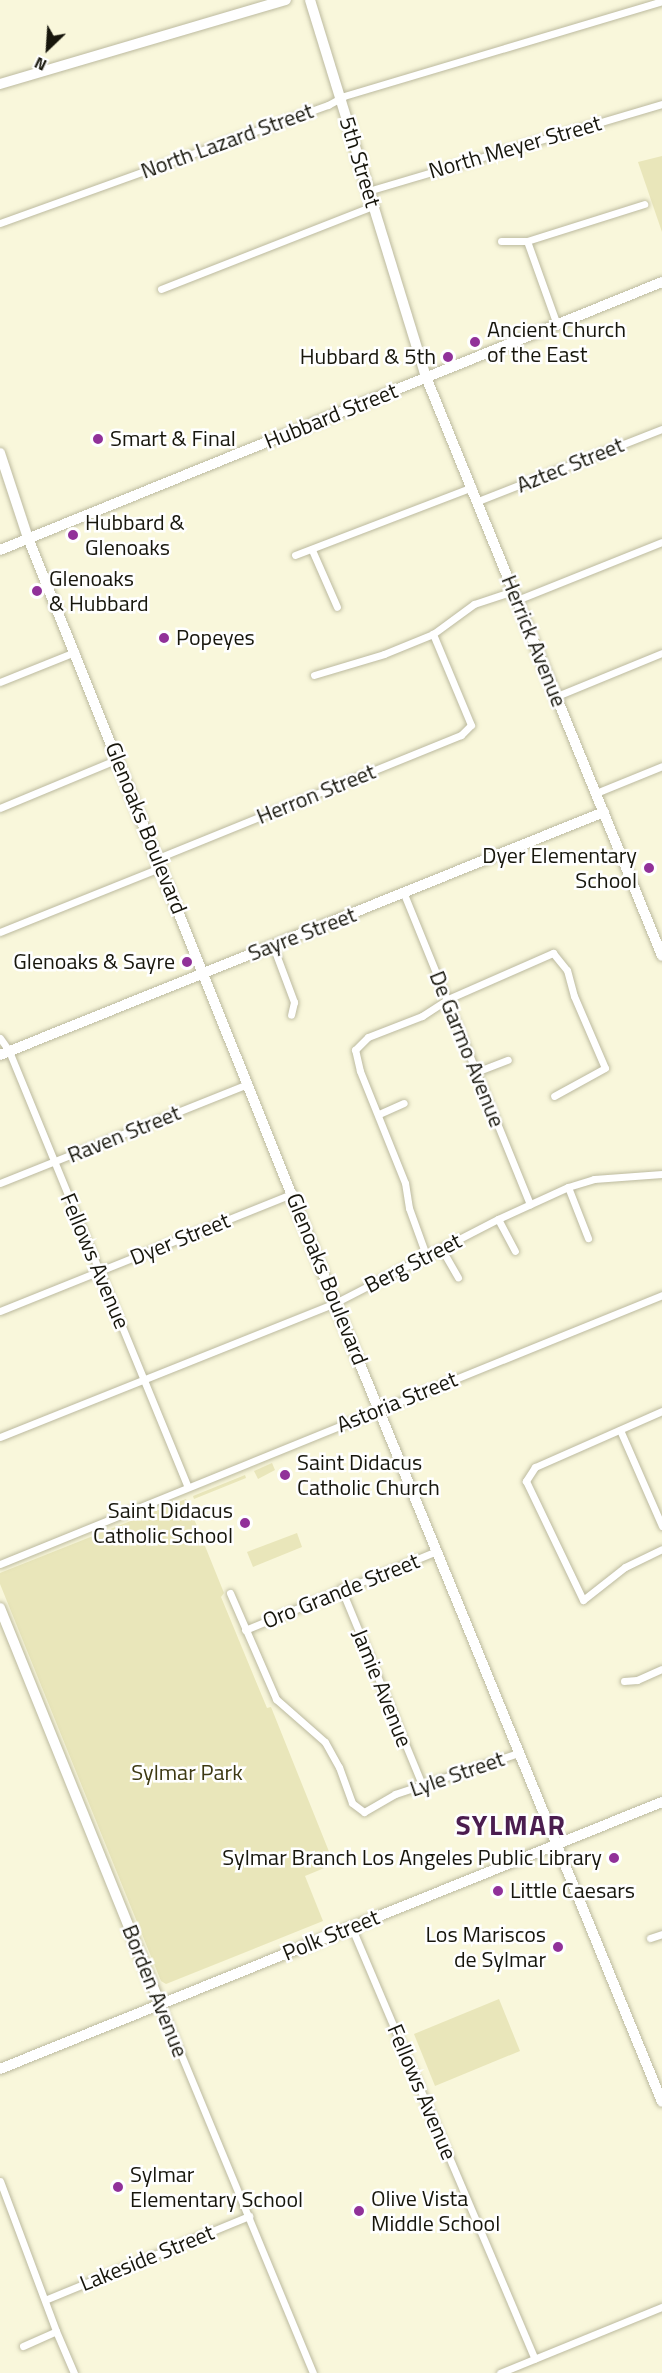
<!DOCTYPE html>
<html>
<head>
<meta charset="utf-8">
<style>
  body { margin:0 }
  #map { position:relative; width:662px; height:2373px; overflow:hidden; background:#f9f7db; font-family:"Titillium Web",sans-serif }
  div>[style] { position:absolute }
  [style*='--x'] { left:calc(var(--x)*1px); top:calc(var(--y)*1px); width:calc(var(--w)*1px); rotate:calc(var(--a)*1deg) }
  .green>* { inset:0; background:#e9e6ba }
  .roads { filter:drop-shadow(0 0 2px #bcba9f) drop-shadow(0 0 2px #bcba9f) }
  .street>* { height:7px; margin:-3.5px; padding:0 3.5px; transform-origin:3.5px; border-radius:3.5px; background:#fff }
  .secondary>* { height:10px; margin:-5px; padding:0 5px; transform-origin:5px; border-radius:5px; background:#fff }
  .primary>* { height:10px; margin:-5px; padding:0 5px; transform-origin:5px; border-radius:5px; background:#fff }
  .dots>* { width:16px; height:16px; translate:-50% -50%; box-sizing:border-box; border:3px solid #fff; border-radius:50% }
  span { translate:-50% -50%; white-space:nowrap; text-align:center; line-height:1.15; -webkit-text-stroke:5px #fff; paint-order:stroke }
  .street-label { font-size:22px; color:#17160c }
  .poi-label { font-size:22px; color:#17160c }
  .left { translate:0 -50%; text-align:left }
  .right { translate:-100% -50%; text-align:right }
  .park-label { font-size:22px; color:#3d3912 }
  .district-label { font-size:28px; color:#4b1d4f; font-weight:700; letter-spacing:1.5px }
  .north { position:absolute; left:18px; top:18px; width:60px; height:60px; -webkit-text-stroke:4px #fff; paint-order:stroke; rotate:205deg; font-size:16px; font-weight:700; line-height:24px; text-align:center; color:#17160c }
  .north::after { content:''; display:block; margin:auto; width:21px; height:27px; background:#17160c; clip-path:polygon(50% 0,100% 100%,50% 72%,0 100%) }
</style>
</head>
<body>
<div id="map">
  <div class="green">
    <i style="clip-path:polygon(662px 156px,662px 232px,638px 162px)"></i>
    <i style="clip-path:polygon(272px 1463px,275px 1470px,258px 1479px,254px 1471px)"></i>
    <i style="clip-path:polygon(245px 1475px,246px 1478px,194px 1499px,193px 1496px)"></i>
    <i style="clip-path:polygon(186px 1499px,224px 1593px,221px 1597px,267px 1708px,271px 1707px,334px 1864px,305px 1876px,323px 1921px,166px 1984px,161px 1981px,0 1584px,0 1573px)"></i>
    <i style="clip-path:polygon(297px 1533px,302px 1547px,253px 1567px,247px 1552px)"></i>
    <i style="clip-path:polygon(499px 1999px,520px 2051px,435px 2086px,414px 2034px)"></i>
  </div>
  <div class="roads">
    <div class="street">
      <i style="--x:368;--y:191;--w:307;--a:-16.5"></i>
      <i style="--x:0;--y:223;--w:349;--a:-19.8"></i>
      <i style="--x:328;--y:105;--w:18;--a:-29"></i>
      <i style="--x:344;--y:96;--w:332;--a:-16.6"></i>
      <i style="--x:501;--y:241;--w:26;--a:0"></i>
      <i style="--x:527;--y:241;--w:123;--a:-17.5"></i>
      <i style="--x:527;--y:241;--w:89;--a:70.3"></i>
      <i style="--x:161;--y:289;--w:228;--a:-21.4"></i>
      <i style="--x:478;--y:501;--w:198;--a:-21.4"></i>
      <i style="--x:312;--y:550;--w:62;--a:66.3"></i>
      <i style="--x:295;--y:555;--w:190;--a:-21"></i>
      <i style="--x:517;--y:600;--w:156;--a:-21.8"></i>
      <i style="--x:314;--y:675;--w:73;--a:-16.7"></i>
      <i style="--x:384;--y:654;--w:53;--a:-22.2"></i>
      <i style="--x:433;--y:634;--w:51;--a:-36.2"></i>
      <i style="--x:474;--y:604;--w:41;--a:-18.4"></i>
      <i style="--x:0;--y:682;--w:81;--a:-21.8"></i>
      <i style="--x:557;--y:696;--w:113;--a:-22.3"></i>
      <i style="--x:596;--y:793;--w:71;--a:-22.2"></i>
      <i style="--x:0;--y:808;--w:128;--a:-22.6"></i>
      <i style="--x:158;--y:858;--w:327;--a:-22.1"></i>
      <i style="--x:461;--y:735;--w:14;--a:-45"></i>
      <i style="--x:471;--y:725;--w:99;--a:-112.7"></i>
      <i style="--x:404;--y:894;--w:335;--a:67.9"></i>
      <i style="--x:0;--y:932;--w:175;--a:-21.9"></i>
      <i style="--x:273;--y:946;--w:60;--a:69.4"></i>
      <i style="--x:294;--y:1002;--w:13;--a:103"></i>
      <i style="--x:0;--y:1038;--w:16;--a:55"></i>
      <i style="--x:9;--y:1051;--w:470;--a:67.7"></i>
      <i style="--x:476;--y:1072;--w:34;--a:-21"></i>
      <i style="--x:379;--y:1114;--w:27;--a:-24"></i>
      <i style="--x:0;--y:1183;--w:266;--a:-21.8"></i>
      <i style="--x:568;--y:1187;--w:55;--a:68.6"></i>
      <i style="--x:498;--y:1219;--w:36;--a:62"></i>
      <i style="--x:441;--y:1248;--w:34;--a:60"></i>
      <i style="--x:426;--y:1255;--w:50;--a:-109.9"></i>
      <i style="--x:409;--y:1208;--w:25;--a:-99"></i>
      <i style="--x:405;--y:1183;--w:121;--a:-111.9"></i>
      <i style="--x:360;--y:1071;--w:22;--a:-103"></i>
      <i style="--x:355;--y:1050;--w:18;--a:-45"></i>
      <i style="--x:368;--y:1037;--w:58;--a:-21.3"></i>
      <i style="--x:422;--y:1016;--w:31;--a:-33"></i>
      <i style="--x:448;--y:999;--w:115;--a:-23.7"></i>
      <i style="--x:553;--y:953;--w:22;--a:51"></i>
      <i style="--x:567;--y:970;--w:27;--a:75"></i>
      <i style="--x:574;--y:996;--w:78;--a:66.7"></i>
      <i style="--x:605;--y:1068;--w:58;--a:151.2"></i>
      <i style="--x:0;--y:1311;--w:316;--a:-21.9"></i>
      <i style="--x:662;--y:1411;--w:139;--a:156.2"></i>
      <i style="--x:535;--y:1467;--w:17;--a:123"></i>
      <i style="--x:526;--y:1481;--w:132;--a:64.4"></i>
      <i style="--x:583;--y:1600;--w:53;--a:-38.2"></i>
      <i style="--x:625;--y:1567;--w:41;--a:-25.9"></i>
      <i style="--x:620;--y:1430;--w:105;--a:66.4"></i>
      <i style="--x:0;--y:1437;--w:361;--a:-21.8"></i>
      <i style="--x:335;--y:1303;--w:183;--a:-27.3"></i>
      <i style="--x:498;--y:1219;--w:77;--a:-24.6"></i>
      <i style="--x:568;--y:1187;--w:27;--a:-17"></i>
      <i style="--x:594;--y:1179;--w:68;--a:-4.2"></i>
      <i style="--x:0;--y:1564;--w:715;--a:-22.11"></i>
      <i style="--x:341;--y:1588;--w:215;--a:67.6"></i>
      <i style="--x:230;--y:1593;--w:116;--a:66.5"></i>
      <i style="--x:276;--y:1699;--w:65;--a:41.3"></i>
      <i style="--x:325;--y:1742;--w:29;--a:61"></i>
      <i style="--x:339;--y:1767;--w:38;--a:70"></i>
      <i style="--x:352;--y:1803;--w:15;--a:37"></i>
      <i style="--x:364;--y:1812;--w:36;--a:-30"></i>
      <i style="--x:395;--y:1794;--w:130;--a:-18.4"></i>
      <i style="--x:245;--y:1630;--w:208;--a:-22.4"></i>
      <i style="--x:624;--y:1681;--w:13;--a:-4"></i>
      <i style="--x:637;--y:1680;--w:27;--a:-24"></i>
      <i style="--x:351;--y:1926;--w:470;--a:67"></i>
      <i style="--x:650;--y:1938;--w:13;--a:-18"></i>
      <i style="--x:161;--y:2006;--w:397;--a:67.5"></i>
      <i style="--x:0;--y:2181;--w:160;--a:69.5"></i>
      <i style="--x:56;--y:2331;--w:46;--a:66.8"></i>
      <i style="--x:45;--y:2300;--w:221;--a:-22.4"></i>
      <i style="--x:23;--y:2346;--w:36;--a:-24"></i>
      <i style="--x:500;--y:2373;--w:175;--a:-22.2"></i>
    </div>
    <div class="secondary">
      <i style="--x:310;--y:0;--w:394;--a:72.9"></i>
      <i style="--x:426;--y:377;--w:625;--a:67.82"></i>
      <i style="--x:0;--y:84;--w:298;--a:-16.4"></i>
      <i style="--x:0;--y:453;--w:89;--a:71.8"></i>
      <i style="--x:28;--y:538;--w:824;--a:68.13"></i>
      <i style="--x:335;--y:1303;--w:863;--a:67.74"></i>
      <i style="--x:0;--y:550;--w:714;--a:-22.04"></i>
      <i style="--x:0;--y:1055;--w:651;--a:-21.92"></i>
      <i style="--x:0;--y:1608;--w:429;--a:68"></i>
    </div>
    <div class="primary">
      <i style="--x:0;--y:2069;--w:714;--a:-21.97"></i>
    </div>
  </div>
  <div class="dots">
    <i style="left:475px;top:342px;background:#913199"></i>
    <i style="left:448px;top:357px;background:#913199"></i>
    <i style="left:98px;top:439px;background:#913199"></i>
    <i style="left:73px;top:535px;background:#913199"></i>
    <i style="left:37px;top:591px;background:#913199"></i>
    <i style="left:164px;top:638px;background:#913199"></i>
    <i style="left:649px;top:868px;background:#913199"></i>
    <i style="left:187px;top:962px;background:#913199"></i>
    <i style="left:285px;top:1475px;background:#913199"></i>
    <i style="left:245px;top:1523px;background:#913199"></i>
    <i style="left:614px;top:1858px;background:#913199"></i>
    <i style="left:498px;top:1891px;background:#913199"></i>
    <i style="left:558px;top:1947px;background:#913199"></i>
    <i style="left:118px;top:2187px;background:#913199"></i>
    <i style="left:359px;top:2211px;background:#913199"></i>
  </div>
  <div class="street-label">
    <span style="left:227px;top:141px;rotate:-20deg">North Lazard Street</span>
    <span style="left:515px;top:147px;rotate:-16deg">North Meyer Street</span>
    <span style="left:360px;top:162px;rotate:73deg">5th Street</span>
    <span style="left:331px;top:416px;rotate:-22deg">Hubbard Street</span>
    <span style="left:570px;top:465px;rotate:-22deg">Aztec Street</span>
    <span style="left:534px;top:641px;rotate:68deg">Herrick Avenue</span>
    <span style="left:316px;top:794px;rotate:-22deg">Herron Street</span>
    <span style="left:146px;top:828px;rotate:68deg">Glenoaks Boulevard</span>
    <span style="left:302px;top:934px;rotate:-21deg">Sayre Street</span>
    <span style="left:467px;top:1049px;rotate:68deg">De Garmo Avenue</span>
    <span style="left:124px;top:1134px;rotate:-22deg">Raven Street</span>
    <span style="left:180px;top:1239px;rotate:-22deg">Dyer Street</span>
    <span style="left:95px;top:1261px;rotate:67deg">Fellows Avenue</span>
    <span style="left:413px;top:1263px;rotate:-27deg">Berg Street</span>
    <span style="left:327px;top:1279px;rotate:68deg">Glenoaks Boulevard</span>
    <span style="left:397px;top:1402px;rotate:-22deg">Astoria Street</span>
    <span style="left:341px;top:1591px;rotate:-22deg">Oro Grande Street</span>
    <span style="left:382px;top:1688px;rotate:68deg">Jamie Avenue</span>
    <span style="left:457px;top:1774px;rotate:-19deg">Lyle Street</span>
    <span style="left:331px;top:1935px;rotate:-22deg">Polk Street</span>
    <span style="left:155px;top:1991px;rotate:68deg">Borden Avenue</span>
    <span style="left:422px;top:2092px;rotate:67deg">Fellows Avenue</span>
    <span style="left:147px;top:2258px;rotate:-22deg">Lakeside Street</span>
  </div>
  <div class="poi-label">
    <span class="left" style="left:487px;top:342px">Ancient Church<br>of the East</span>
    <span class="right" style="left:436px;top:357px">Hubbard &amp; 5th</span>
    <span class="left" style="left:110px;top:439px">Smart &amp; Final</span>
    <span class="left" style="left:85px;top:535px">Hubbard &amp;<br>Glenoaks</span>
    <span class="left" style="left:49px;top:591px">Glenoaks<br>&amp; Hubbard</span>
    <span class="left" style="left:176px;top:638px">Popeyes</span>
    <span class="right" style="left:637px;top:868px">Dyer Elementary<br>School</span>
    <span class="right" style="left:175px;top:962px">Glenoaks &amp; Sayre</span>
    <span class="left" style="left:297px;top:1475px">Saint Didacus<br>Catholic Church</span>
    <span class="right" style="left:233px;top:1523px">Saint Didacus<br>Catholic School</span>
    <span class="right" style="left:602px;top:1858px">Sylmar Branch Los Angeles Public Library</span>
    <span class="left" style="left:510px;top:1891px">Little Caesars</span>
    <span class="right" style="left:546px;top:1947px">Los Mariscos<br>de Sylmar</span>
    <span class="left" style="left:130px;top:2187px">Sylmar<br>Elementary School</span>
    <span class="left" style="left:371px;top:2211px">Olive Vista<br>Middle School</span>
  </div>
  <div class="park-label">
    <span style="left:187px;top:1773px">Sylmar Park</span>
  </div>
  <div class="district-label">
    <span style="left:511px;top:1825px">SYLMAR</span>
  </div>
  <div class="north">N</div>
</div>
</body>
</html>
